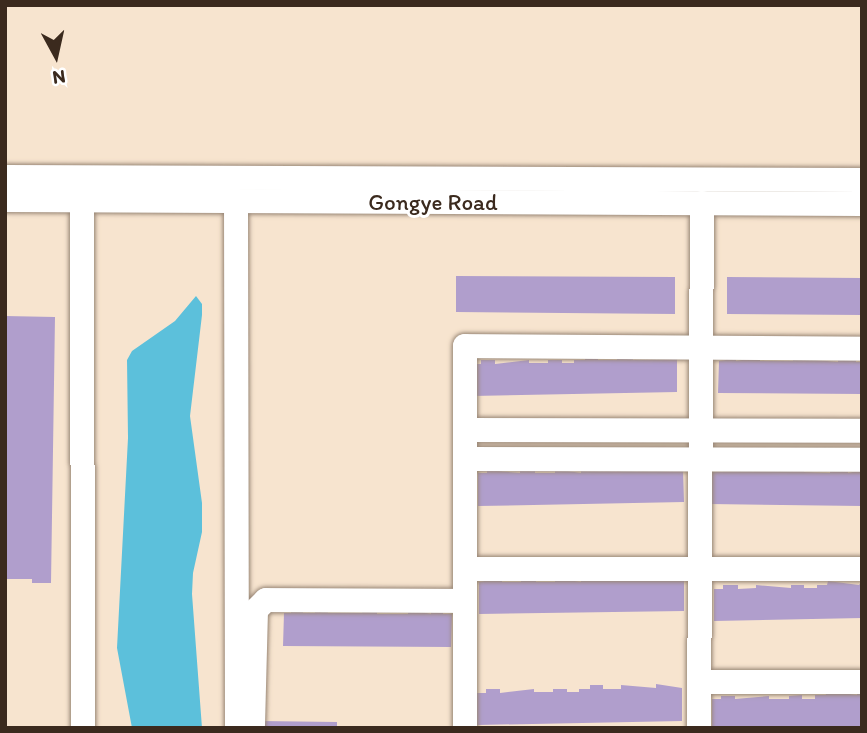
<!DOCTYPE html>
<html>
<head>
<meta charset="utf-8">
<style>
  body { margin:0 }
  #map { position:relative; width:867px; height:733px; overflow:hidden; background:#f7e4cf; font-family:Itim,sans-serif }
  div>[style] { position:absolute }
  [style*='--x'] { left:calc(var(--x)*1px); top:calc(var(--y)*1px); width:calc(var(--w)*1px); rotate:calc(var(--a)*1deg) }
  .water>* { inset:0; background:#5cc0db }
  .building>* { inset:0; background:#b09ecc }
  .roads { filter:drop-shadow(0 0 2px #998776) drop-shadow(0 0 2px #998776) }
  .minor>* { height:24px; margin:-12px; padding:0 12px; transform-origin:12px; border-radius:12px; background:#fff }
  span { translate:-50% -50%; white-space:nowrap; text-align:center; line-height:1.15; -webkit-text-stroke:6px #fff; paint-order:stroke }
  .street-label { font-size:23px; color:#3b2a1e }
  .frame { position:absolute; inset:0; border:7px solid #3b2a1e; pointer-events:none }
  .north { position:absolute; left:21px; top:21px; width:70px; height:70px; -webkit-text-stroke:5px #fff; paint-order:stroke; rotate:172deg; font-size:19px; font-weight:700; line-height:28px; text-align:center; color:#3b2a1e }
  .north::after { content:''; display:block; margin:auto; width:24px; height:32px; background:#3b2a1e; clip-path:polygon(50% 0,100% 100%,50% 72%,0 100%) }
</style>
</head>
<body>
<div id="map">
  <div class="water">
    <i style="clip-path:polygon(196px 296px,202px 304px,202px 315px,190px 416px,202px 503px,202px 532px,193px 573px,192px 594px,202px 728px,132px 728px,117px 648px,128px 438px,127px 360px,132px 351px,175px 321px)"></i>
  </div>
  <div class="building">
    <i style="clip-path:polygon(456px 276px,675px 277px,675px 314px,456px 312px)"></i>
    <i style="clip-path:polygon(727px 277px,862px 278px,862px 315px,727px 314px)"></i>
    <i style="clip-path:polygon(5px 316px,55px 317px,51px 583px,32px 583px,32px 579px,5px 579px)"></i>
    <i style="clip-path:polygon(585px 356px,598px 356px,598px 360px,617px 360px,617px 356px,633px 356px,633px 360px,677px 359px,677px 392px,472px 396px,472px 364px,481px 364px,481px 360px,495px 360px,495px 364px,529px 360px,529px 363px,548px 363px,548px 360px,562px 360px,562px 363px,574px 363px,574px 360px,585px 360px)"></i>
    <i style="clip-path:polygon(726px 357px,736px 357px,736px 361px,760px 357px,760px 361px,793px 361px,793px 358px,838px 362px,838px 358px,856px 358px,856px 362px,862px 362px,862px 394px,718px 393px,719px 361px,726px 360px)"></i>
    <i style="clip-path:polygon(535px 469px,535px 473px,555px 473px,555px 469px,581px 473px,581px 469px,683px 469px,684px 502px,478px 506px,478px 473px,487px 473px,487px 470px,520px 473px,520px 470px)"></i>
    <i style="clip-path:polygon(804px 469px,804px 472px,830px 473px,830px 469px,848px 470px,848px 473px,862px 470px,862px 506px,710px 504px,710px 472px)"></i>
    <i style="clip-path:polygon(502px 578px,502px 582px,521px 582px,521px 578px,536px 578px,536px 582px,555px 582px,555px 578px,581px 582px,581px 578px,684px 578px,684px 611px,479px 614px,479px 582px)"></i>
    <i style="clip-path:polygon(828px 581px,859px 585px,862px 581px,862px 618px,714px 621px,714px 589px,723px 589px,723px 585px,738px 585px,738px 589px,756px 588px,756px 585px,791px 588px,791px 585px,804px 585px,804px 588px,817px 588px,817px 585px,827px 585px)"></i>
    <i style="clip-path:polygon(291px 609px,303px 609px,303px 613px,315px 613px,315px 609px,328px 609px,328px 613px,362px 613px,362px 609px,377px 609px,377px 614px,408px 614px,408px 609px,431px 614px,431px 610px,443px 610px,443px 614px,452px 614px,451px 647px,283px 646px,284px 613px,291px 613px)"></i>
    <i style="clip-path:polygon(656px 684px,682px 688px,682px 721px,477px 725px,477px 693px,486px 693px,486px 689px,500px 689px,500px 693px,534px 689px,534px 692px,553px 692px,553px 689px,567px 689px,567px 692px,579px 692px,579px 689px,590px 689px,590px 685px,603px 685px,603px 689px,621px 689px,621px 685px,656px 688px)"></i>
    <i style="clip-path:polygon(825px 691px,857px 695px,857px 691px,862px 691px,862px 728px,712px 728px,712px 699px,721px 699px,721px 696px,735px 696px,735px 699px,769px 696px,769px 699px,789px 699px,789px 696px,802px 695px,802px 699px,815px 699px,815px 695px,826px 695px)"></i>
    <i style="clip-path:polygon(260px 721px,337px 722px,337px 728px,260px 728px)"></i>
  </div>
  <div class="roads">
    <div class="minor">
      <i style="--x:5;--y:177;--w:857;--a:0.2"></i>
      <i style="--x:5;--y:200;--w:857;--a:0.27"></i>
      <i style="--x:82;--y:200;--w:528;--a:89.89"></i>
      <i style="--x:236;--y:201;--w:527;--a:89.89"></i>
      <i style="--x:465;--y:430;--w:397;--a:0.1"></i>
      <i style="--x:465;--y:459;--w:397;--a:0.1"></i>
      <i style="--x:465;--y:569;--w:397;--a:0"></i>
      <i style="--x:699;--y:682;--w:163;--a:0"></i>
      <i style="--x:253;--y:725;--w:115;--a:-88.5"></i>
      <i style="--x:256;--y:610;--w:14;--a:-45"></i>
      <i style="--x:266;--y:600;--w:199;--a:0.3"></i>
      <i style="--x:465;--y:728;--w:382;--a:-90"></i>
      <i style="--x:465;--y:346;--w:397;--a:0.4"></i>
      <i style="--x:699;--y:728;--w:525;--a:-89.67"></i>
    </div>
  </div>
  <div class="street-label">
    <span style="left:433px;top:202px">Gongye Road</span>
  </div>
  <div class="frame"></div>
  <div class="north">N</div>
</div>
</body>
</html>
